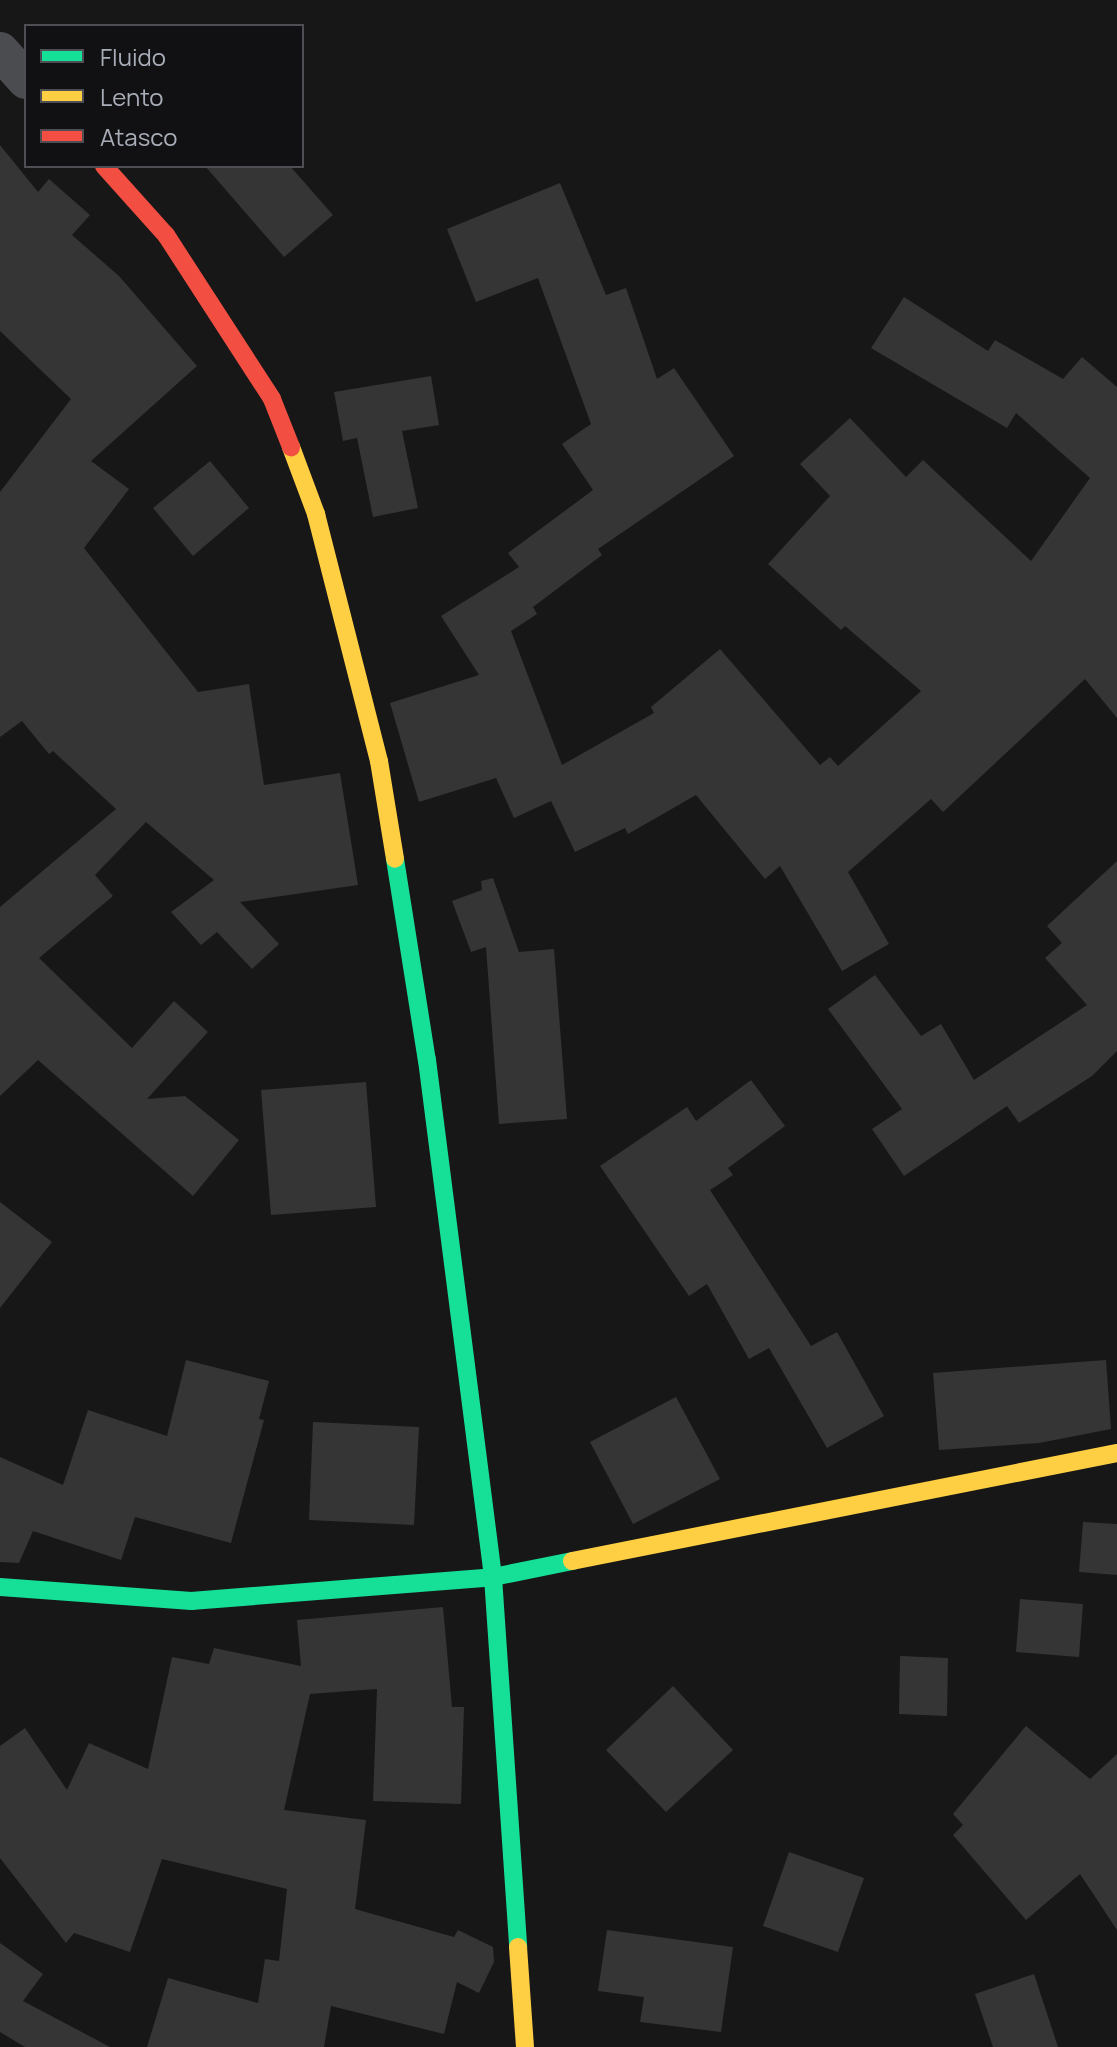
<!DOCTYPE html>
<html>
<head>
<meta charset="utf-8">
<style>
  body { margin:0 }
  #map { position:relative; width:1117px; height:2047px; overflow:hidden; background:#171717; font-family:Manrope,sans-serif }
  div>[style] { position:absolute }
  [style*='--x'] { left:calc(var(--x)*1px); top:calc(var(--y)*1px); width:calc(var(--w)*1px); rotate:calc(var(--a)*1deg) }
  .building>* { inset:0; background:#353536 }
  .street>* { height:38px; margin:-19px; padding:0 19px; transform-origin:19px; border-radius:19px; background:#4b4c50 }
  .fast>* { height:18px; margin:-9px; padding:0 9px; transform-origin:9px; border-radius:9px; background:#16e098 }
  .slow>* { height:18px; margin:-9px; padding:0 9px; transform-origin:9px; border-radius:9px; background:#ffcf43 }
  .jam>* { height:18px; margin:-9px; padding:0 9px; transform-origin:9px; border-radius:9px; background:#f24e42 }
  span { translate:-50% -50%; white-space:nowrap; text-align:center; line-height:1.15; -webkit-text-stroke:6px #111113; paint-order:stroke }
  .legend { position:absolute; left:24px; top:24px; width:280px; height:144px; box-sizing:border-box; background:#111113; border:2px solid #4d4f55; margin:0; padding:10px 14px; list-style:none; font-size:24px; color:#a8adb8 }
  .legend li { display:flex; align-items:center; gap:16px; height:40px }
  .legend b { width:40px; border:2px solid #4d4f55 }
</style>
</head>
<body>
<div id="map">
  <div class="building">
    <i style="clip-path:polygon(0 145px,38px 192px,49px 179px,90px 215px,72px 235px,119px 276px,197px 366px,91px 461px,129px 489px,84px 548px,198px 692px,249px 684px,264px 785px,340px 773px,358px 885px,240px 902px,279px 944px,252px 969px,217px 932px,201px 945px,171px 912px,214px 880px,146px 822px,95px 875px,113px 896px,39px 958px,132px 1048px,174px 1001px,208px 1032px,147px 1099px,185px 1096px,239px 1140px,193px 1196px,38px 1060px,0 1096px,0 907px,116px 809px,53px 751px,49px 754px,22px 721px,0 737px,0 492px,71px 399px,0 331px)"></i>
    <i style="clip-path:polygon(205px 166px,290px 166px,333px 215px,284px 257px)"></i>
    <i style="clip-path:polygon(560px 183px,606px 295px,626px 288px,657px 379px,674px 368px,734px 456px,598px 549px,602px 555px,533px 607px,537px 614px,511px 631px,562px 765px,654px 713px,651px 707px,720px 649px,820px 765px,830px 757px,838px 766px,921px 691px,845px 626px,841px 630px,768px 564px,830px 496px,800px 464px,850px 418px,906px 477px,923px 460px,1031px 561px,1090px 478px,1016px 413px,1007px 428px,871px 348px,904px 297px,988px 351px,995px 340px,1063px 379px,1082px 357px,1117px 387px,1117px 718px,1085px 679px,943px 812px,931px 799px,848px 872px,889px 944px,842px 971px,780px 866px,765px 879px,696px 795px,628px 834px,625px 828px,575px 852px,551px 801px,514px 818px,496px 778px,419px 802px,390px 703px,479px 675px,441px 616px,519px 567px,508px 553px,593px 490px,562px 444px,591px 424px,538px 278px,476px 302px,447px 229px)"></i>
    <i style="clip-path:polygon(431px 376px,439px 425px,402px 431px,418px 508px,373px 517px,357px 438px,343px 441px,334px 392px)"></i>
    <i style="clip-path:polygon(210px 461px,249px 508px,193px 556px,153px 508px)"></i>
    <i style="clip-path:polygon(1117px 861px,1117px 1051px,1092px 1076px,1019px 1123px,1007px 1106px,904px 1176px,872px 1129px,902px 1109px,828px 1009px,875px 975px,921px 1036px,941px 1024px,974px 1080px,1087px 1005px,1045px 958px,1062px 943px,1047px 926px)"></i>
    <i style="clip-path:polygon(493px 878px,519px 952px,554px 949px,567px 1119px,499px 1124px,486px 947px,471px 952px,452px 901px,482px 890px,481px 881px)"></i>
    <i style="clip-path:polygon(751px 1080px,785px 1126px,728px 1168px,733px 1175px,710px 1190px,811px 1346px,837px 1332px,884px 1416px,827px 1448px,769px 1348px,749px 1359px,707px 1284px,689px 1296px,600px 1166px,687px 1107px,696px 1121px)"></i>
    <i style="clip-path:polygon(366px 1082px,376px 1207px,271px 1215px,261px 1090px)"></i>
    <i style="clip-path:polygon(0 1202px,52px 1242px,0 1308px)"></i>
    <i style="clip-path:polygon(186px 1360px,269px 1381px,259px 1419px,264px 1420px,231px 1543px,135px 1517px,121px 1560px,33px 1531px,19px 1563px,0 1562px,0 1457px,63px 1485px,88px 1410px,167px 1436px)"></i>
    <i style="clip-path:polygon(1106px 1360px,1111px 1429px,1039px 1443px,939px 1450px,933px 1373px)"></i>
    <i style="clip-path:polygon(676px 1397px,720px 1479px,633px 1524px,590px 1442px)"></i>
    <i style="clip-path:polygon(313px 1422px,419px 1427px,414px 1525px,309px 1520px)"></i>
    <i style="clip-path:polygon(1083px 1522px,1117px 1524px,1117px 1575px,1079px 1572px)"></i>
    <i style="clip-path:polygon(1020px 1599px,1083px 1604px,1079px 1657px,1016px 1652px)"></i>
    <i style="clip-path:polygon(443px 1607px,452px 1707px,464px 1707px,461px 1804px,373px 1801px,377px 1689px,310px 1694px,284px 1810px,366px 1820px,355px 1909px,454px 1937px,458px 1930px,493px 1947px,494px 1962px,479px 1993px,457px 1982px,444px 2034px,331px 2006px,324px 2047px,147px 2047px,168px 1978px,258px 2003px,265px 1959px,279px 1961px,287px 1889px,162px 1859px,130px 1952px,74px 1933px,66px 1943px,0 1858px,0 1746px,25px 1728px,67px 1790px,89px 1743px,148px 1769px,172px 1657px,209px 1664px,214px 1648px,301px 1666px,297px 1620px)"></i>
    <i style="clip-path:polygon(900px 1656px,948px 1658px,947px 1716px,899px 1714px)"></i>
    <i style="clip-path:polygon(673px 1686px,733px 1750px,666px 1812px,606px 1750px)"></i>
    <i style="clip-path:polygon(1026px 1726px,1090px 1779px,1117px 1754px,1117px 1930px,1080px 1874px,1026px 1920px,953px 1835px,963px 1825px,953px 1814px)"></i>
    <i style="clip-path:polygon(789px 1852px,864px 1878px,838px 1952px,763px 1926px)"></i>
    <i style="clip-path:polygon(607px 1930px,733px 1947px,721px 2032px,640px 2022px,644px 1997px,598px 1991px)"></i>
    <i style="clip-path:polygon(0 1943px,43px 1974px,23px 2001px,110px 2047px,25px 2047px,0 2032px)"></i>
    <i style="clip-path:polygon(1034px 1974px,1058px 2047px,993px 2047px,975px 1994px)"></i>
  </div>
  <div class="street">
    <i style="--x:0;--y:51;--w:39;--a:48"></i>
  </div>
  <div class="fast">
    <i style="--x:395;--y:859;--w:204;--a:81"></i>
    <i style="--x:427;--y:1060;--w:521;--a:82.72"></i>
    <i style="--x:493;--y:1577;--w:371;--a:86.1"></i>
    <i style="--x:0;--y:1587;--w:192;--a:4.2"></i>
    <i style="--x:191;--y:1601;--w:303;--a:-4.5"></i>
    <i style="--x:493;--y:1577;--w:81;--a:-11.4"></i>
  </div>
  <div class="slow">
    <i style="--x:291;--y:447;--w:72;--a:69.5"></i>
    <i style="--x:316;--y:514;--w:255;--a:75.7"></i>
    <i style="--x:379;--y:761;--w:99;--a:80.7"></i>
    <i style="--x:572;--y:1561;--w:556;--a:-11.21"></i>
    <i style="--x:518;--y:1947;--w:100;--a:86"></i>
  </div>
  <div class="jam">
    <i style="--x:104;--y:166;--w:93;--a:48.1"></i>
    <i style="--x:166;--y:235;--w:195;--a:57.1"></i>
    <i style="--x:272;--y:399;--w:52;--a:68.4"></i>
  </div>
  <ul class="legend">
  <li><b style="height:10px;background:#16e098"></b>Fluido</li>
  <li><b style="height:10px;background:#ffcf43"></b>Lento</li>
  <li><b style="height:10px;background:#f24e42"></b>Atasco</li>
  </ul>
</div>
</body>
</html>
